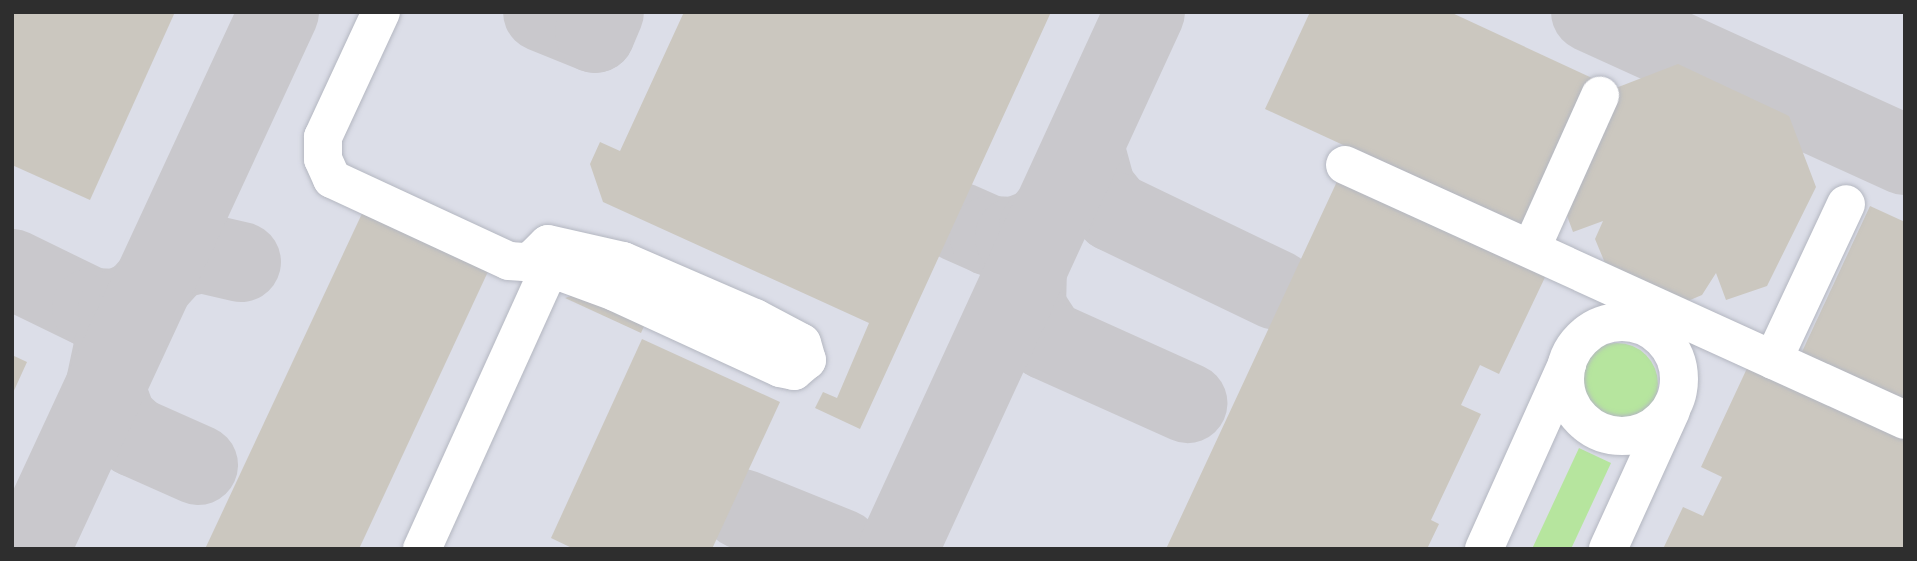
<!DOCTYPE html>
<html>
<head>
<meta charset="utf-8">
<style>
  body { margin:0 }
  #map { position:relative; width:1917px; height:561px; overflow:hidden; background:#efe9e1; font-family:"Source Sans 3",sans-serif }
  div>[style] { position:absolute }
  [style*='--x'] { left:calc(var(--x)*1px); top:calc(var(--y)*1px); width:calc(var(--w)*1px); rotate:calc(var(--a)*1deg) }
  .airport>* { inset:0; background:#dcdee8 }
  .green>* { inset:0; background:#b6e59e }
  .round { border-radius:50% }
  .taxiway>* { height:80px; margin:-40px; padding:0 40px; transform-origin:40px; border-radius:40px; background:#c9c8cc }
  .building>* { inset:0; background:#cbc7bf }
  .roads { filter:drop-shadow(0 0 2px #b4b7c1) drop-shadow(0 0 2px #b4b7c1) }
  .minor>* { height:38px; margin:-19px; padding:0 19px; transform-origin:19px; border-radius:19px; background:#fff }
  .minor>.ring { margin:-19px; padding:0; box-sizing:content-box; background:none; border:38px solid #fff; border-radius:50% }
  span { translate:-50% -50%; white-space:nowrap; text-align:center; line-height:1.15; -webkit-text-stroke:5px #fff; paint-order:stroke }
  .frame { position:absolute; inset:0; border:14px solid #2e2e2e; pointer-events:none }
</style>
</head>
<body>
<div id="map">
  <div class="airport">
    <i style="clip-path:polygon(12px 12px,1905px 12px,1905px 549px,12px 549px)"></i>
  </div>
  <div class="green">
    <i class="round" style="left:1576px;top:343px;width:82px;height:82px"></i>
    <i style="clip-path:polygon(1579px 448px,1611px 463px,1571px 549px,1532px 549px)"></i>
  </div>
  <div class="taxiway">
    <i style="--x:543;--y:12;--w:56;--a:22"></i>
    <i style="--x:595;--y:33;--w:23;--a:-67"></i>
    <i style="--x:1591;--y:12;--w:345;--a:24.5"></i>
    <i style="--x:1084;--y:146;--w:46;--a:74.7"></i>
    <i style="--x:1096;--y:190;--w:28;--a:51"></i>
    <i style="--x:1114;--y:212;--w:180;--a:25.7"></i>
    <i style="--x:959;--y:222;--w:34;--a:24"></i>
    <i style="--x:990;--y:236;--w:25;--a:2"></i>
    <i style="--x:1015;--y:237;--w:26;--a:-21"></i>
    <i style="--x:1039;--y:228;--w:29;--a:-49"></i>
    <i style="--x:1027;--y:267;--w:41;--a:91.4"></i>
    <i style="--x:1026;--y:308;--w:38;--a:57"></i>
    <i style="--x:1047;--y:340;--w:154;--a:24.2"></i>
    <i style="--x:12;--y:269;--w:89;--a:26"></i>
    <i style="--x:92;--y:308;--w:26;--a:2"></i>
    <i style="--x:118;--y:309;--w:23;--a:-25"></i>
    <i style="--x:139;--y:299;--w:54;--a:-48"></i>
    <i style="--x:175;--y:259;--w:28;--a:-13"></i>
    <i style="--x:202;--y:253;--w:40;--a:13"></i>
    <i style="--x:114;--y:346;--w:43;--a:102.1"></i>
    <i style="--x:105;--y:388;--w:35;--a:70"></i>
    <i style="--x:117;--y:421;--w:24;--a:42"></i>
    <i style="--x:135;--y:437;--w:69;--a:24"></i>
    <i style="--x:742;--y:509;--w:107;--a:22"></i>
    <i style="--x:30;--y:549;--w:592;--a:-65.12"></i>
    <i style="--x:898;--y:549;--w:591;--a:-65.3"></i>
  </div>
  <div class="building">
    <i style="clip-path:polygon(12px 12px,175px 12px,90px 200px,12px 165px)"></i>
    <i style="clip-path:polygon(684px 12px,1051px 12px,860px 429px,815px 408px,823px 392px,837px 398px,869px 323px,603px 202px,590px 164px,600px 142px,620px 151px)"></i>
    <i style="clip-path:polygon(1310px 12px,1450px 12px,1592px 78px,1523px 228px,1265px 109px)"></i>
    <i style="clip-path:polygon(1678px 64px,1789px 116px,1816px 187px,1767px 286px,1726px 300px,1716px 273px,1702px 295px,1683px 303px,1605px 263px,1595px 239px,1603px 221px,1573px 232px,1559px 194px,1608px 91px)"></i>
    <i style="clip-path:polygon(1340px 175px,1548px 271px,1499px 374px,1480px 365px,1461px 405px,1481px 414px,1431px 520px,1439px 524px,1427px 549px,1166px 549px)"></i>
    <i style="clip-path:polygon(366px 205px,492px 263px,359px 549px,205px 549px)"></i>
    <i style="clip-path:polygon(1870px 206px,1905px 222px,1905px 404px,1800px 356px)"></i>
    <i style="clip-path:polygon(576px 294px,650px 313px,641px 333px,565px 298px)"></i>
    <i style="clip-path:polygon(642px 339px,780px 402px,712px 549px,574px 549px,551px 538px)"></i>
    <i style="clip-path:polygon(12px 355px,27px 362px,12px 395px)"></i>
    <i style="clip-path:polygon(1749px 364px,1905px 435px,1905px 549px,1663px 549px,1683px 507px,1703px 516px,1722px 477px,1701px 467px)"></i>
  </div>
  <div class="roads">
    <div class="minor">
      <i style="--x:381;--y:12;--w:138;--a:114.9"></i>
      <i style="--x:323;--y:137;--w:22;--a:90"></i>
      <i style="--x:323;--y:159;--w:22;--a:66"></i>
      <i style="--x:332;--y:179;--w:195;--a:24.9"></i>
      <i style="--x:509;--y:261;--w:26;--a:4"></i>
      <i style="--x:1345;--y:165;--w:615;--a:24.48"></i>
      <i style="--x:548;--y:244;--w:77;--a:12.8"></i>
      <i style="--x:623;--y:261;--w:144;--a:23.4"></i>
      <i style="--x:755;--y:318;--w:53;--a:28"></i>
      <i style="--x:802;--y:343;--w:18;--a:74"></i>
      <i style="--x:807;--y:360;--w:17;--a:140"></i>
      <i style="--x:794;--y:371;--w:14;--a:-168"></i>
      <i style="--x:780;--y:368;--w:182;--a:-155.3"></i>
      <i style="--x:615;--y:292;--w:58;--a:-159.7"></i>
      <i style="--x:561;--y:272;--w:16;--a:165"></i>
      <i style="--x:546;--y:276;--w:22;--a:-120"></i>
      <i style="--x:535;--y:257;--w:18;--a:-45"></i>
      <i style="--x:1532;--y:247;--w:166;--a:-65.8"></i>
      <i class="ring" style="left:1565px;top:322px;width:76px;height:76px"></i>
      <i style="--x:1773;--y:360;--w:172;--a:-64.9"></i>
      <i style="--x:422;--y:549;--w:300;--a:-65.6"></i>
      <i style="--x:1484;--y:549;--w:203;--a:-65.8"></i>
      <i style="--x:1608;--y:549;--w:152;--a:-65.5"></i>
    </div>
  </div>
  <div class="frame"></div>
</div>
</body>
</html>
